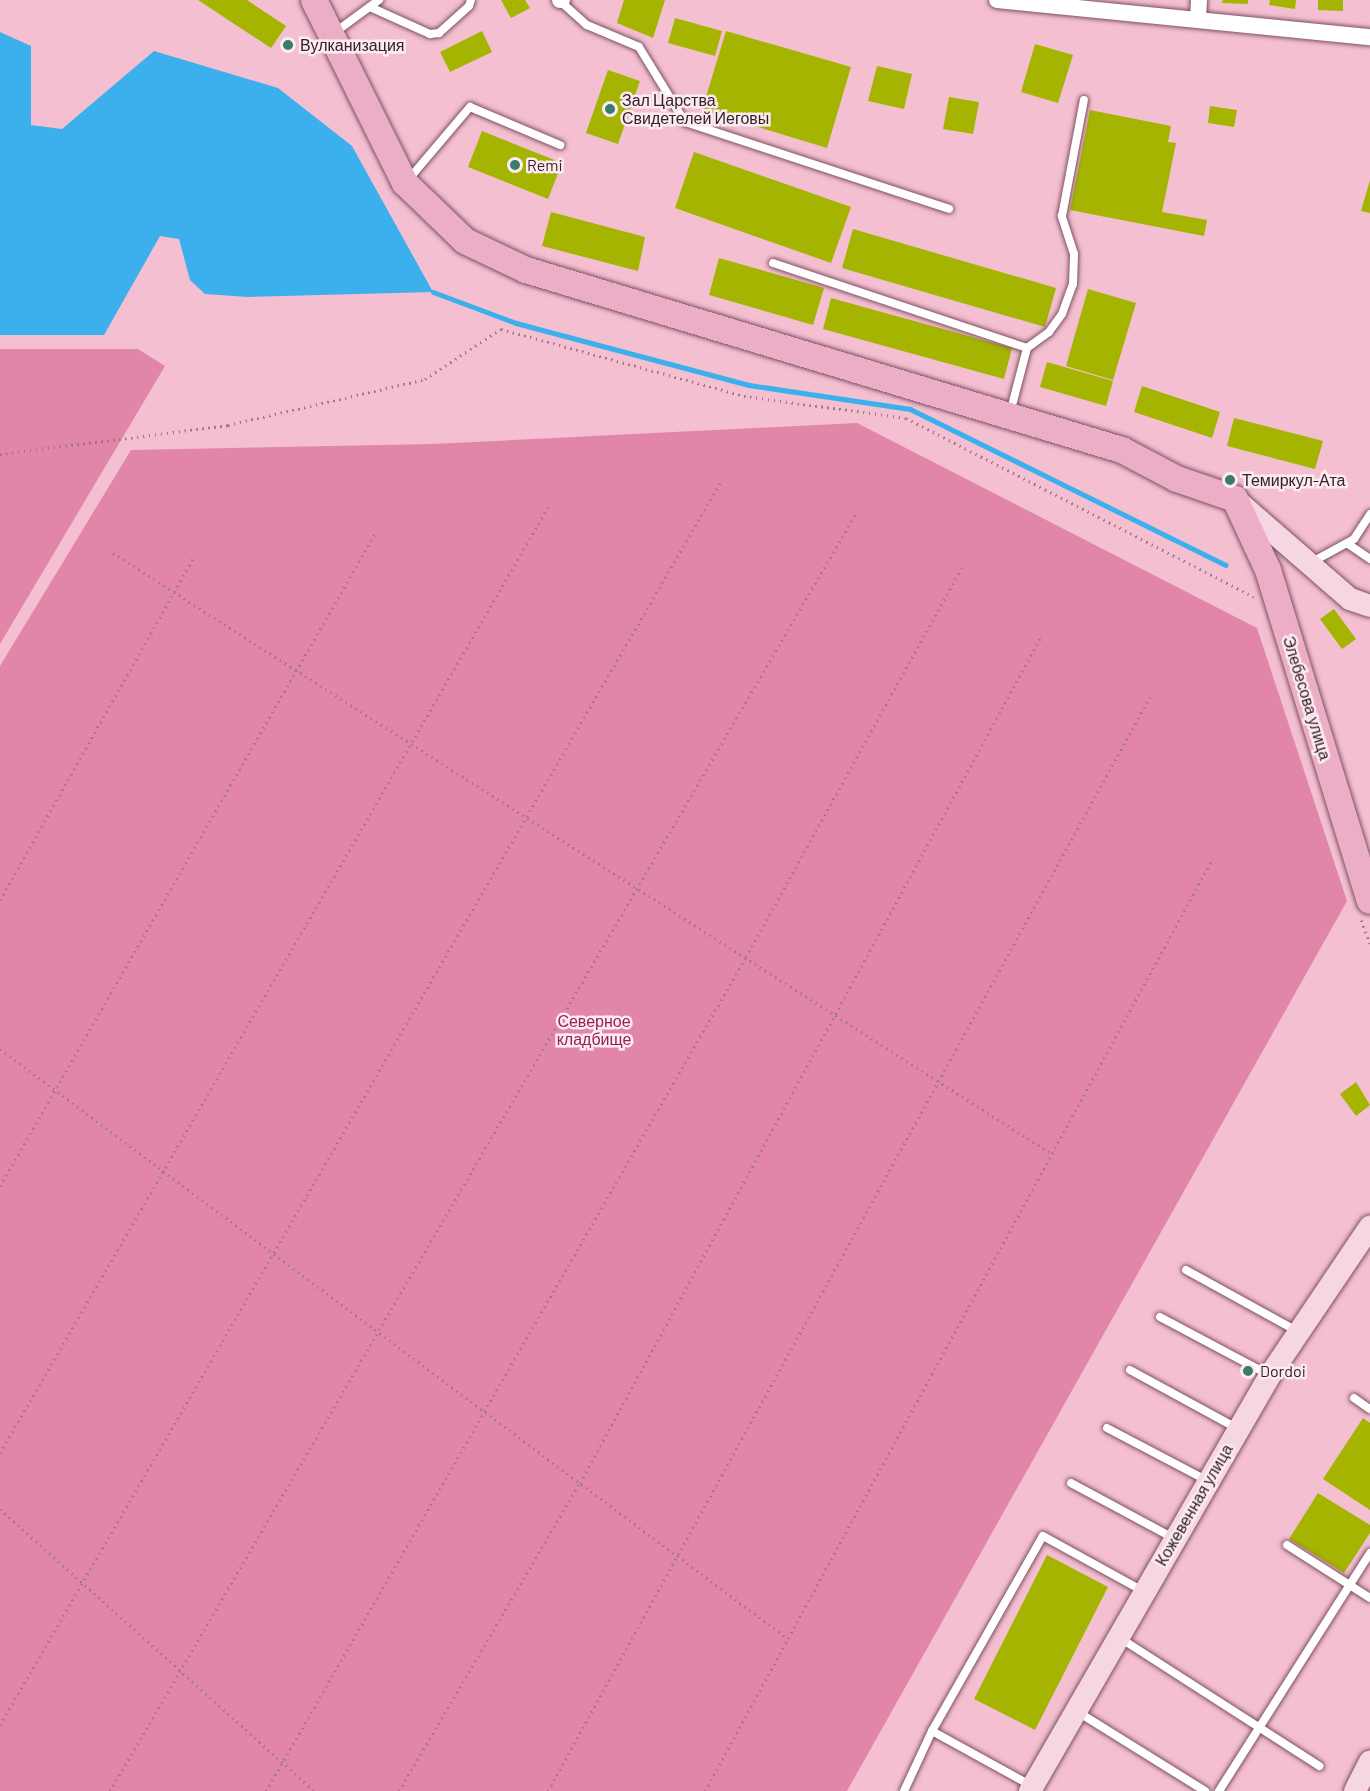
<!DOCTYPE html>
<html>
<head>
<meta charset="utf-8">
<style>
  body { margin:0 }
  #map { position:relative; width:1370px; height:1791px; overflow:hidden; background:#f4bfd1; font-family:Barlow,sans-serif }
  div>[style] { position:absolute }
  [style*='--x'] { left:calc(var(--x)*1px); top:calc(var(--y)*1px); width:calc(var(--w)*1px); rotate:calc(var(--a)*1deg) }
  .green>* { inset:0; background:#e186a9 }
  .water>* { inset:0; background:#3bb0ec }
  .stream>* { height:5px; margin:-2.5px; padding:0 2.5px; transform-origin:2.5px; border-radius:2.5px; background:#3bb0ec }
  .building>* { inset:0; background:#a5b400 }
  .path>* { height:3px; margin-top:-1.5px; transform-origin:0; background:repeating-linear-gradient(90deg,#a07986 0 1.5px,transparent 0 6px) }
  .roads { filter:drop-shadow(0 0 2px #7f5162) drop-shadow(0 0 2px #7f5162) }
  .lane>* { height:8px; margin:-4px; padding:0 4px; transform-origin:4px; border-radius:4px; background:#fff }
  .street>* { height:16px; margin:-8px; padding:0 8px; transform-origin:8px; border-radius:8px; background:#fff }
  .secondary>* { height:22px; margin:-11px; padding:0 11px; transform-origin:11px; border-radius:11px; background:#f6d6e3 }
  .primary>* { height:26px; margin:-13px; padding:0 13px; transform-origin:13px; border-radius:13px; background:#ecaec7 }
  .dots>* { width:16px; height:16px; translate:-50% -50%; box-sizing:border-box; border:3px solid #fcebf1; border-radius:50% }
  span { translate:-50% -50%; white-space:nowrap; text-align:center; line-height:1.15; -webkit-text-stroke:5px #fcebf1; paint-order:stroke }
  .poi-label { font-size:16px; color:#352128 }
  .left { translate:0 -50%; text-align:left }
  .street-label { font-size:16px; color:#352128 }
  .park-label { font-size:16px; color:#932059 }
</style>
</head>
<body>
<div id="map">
  <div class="green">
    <i style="clip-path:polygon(0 349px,138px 349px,165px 366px,0 644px)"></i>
    <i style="clip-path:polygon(857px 423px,1257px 628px,1347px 901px,847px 1791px,0 1791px,0 666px,131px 450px,433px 444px)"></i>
  </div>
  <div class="water">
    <i style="clip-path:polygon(0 32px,31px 46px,31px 125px,62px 129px,154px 51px,278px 88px,352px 146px,433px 292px,248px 297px,205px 294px,190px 280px,179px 239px,160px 236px,104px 335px,0 335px)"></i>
  </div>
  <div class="stream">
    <i style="--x:433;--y:292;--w:89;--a:20.5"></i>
    <i style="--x:516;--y:323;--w:241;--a:14.9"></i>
    <i style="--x:749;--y:385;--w:163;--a:8.5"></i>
    <i style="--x:910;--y:409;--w:352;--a:26.3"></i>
  </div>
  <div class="building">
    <i style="clip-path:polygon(198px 0,247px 0,286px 26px,271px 48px)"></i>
    <i style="clip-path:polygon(501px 0,525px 0,530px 8px,511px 18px)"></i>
    <i style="clip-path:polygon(624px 0,665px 0,653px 38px,617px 23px)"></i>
    <i style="clip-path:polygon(1223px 0,1248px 0,1248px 4px,1222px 3px)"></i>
    <i style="clip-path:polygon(1270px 0,1296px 0,1295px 9px,1269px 5px)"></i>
    <i style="clip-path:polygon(1318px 0,1343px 0,1343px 11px,1318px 10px)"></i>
    <i style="clip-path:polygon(675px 18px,722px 31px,715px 56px,668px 43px)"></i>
    <i style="clip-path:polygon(482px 31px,492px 52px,450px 72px,440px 52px)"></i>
    <i style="clip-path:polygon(726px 31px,851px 67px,827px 148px,702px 110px)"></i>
    <i style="clip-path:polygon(1035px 44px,1073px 55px,1058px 103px,1021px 92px)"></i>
    <i style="clip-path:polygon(877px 66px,912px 74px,904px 109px,868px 101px)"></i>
    <i style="clip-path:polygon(608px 70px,640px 81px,618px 144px,586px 133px)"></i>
    <i style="clip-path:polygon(949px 97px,979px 102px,973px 134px,943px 129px)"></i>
    <i style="clip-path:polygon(1210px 106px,1237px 110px,1234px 127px,1208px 123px)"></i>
    <i style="clip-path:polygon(1090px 110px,1171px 126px,1168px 142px,1176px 143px,1162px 212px,1207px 220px,1204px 236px,1070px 210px)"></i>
    <i style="clip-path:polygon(482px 131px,562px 163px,548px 199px,468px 167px)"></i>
    <i style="clip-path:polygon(694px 152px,851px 207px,831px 263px,675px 208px)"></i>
    <i style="clip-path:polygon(1370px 180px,1370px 213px,1361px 211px)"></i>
    <i style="clip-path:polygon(551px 212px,645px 237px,638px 271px,542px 246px)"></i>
    <i style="clip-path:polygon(853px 229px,1056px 288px,1045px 327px,842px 268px)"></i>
    <i style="clip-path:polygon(719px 258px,824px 288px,813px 325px,709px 295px)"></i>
    <i style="clip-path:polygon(1088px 289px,1136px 303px,1113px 380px,1066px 366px)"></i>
    <i style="clip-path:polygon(831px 298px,1012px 348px,1004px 379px,823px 329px)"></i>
    <i style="clip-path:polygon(1047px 362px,1113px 381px,1106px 406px,1040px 387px)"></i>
    <i style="clip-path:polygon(1142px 386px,1220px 412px,1212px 438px,1134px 412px)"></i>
    <i style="clip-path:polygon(1234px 418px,1323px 441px,1315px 469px,1227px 446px)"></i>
    <i style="clip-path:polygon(1334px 609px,1356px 639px,1342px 649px,1320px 619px)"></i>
    <i style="clip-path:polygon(1356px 1082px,1370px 1105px,1356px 1116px,1340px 1094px)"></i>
    <i style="clip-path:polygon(1363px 1418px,1370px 1423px,1370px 1510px,1323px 1479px)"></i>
    <i style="clip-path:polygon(1318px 1493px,1370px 1525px,1370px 1533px,1344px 1573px,1289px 1539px)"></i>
    <i style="clip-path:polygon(1047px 1555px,1108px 1587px,1035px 1730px,974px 1699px)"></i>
  </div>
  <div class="path">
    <i style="--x:0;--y:454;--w:230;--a:-7.2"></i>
    <i style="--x:228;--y:425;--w:202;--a:-13.1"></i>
    <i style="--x:425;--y:379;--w:91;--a:-33.3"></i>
    <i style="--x:501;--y:329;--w:252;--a:15.4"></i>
    <i style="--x:744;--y:396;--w:163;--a:7.7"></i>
    <i style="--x:906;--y:418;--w:391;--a:27.2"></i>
    <i style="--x:113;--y:553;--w:1115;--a:32.62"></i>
    <i style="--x:0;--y:900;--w:394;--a:-60.5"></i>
    <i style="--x:1361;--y:920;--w:25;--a:69"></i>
    <i style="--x:0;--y:1049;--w:984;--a:36.82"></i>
    <i style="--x:0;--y:1186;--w:754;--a:-60.1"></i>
    <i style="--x:0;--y:1453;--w:1097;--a:-59.91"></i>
    <i style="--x:0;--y:1509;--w:422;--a:41.9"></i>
    <i style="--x:0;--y:1725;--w:1438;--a:-59.9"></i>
    <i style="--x:110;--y:1791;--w:1478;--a:-59.72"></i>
    <i style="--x:266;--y:1791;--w:962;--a:-60.08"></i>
    <i style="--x:746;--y:957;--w:445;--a:-61"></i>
    <i style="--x:399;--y:1791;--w:357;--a:-59.6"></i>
    <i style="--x:580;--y:1483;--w:966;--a:-61.42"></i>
    <i style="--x:548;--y:1791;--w:1249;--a:-61.18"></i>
    <i style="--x:705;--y:1791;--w:1062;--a:-61.43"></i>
  </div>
  <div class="roads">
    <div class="lane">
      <i style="--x:560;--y:1;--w:36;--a:42"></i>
      <i style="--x:587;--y:25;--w:56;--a:22.9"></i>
      <i style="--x:639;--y:47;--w:88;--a:58.5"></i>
      <i style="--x:685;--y:122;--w:278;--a:18.2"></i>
      <i style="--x:370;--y:7;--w:66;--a:24.2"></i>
      <i style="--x:430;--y:34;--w:9;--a:-6"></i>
      <i style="--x:439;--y:33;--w:40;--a:-42"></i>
      <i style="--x:469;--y:6;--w:6;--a:-72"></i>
      <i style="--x:334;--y:33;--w:56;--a:-36.3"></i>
      <i style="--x:408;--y:180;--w:96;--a:-49.7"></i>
      <i style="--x:470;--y:107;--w:98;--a:22.9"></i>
      <i style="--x:773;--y:263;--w:268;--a:18.5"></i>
      <i style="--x:1027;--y:348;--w:27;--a:-36"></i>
      <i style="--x:1049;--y:332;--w:22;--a:-54"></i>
      <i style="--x:1062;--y:314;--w:32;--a:-70"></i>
      <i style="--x:1073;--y:284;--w:30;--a:-88"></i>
      <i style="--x:1074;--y:254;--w:40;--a:-108"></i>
      <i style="--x:1062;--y:216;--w:118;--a:-79.3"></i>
      <i style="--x:1010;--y:413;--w:67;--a:-75.3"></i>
      <i style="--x:1348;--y:544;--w:27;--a:34"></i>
      <i style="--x:1312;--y:562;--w:48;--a:-28.7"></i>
      <i style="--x:1354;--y:539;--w:30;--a:-57"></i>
      <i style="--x:1186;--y:1270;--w:127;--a:28.8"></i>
      <i style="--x:1160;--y:1317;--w:123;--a:28"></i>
      <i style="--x:1130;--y:1370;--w:123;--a:28.6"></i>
      <i style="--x:1354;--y:1398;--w:19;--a:35"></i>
      <i style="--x:1107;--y:1428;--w:114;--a:27.7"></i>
      <i style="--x:1071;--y:1483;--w:118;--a:28.3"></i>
      <i style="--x:1287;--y:1545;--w:98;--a:32.6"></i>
      <i style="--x:1120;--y:1638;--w:237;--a:32.7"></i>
      <i style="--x:1078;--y:1712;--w:150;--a:31.9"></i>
      <i style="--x:932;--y:1731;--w:114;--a:28.8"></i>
      <i style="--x:904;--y:1791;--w:66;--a:-65"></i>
      <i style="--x:932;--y:1731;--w:224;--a:-60.4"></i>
      <i style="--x:1043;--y:1536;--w:114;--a:28.8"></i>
      <i style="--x:1219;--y:1791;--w:282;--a:-57.6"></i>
    </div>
    <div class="street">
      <i style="--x:560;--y:0;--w:2;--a:0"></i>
      <i style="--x:997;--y:0;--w:375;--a:5.7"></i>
      <i style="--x:1198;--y:19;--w:19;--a:-87"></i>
    </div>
    <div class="secondary">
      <i style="--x:1236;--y:500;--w:151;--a:41"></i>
      <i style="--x:1350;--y:599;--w:21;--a:19"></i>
      <i style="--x:1030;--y:1791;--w:480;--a:-60"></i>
      <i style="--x:1270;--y:1375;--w:179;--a:-56"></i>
      <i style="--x:1355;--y:1791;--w:33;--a:-63"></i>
    </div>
    <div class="primary">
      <i style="--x:314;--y:0;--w:204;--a:63.6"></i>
      <i style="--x:405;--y:183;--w:83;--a:44"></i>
      <i style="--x:465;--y:241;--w:68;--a:25.4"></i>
      <i style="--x:526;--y:270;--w:623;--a:16.81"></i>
      <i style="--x:1122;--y:450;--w:62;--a:27.8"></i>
      <i style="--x:1177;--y:479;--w:61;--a:19"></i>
      <i style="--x:1235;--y:499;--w:78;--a:65.1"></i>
      <i style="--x:1268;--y:570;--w:346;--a:72.9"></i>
    </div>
  </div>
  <div class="dots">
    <i style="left:288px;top:45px;background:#3a7c6c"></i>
    <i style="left:610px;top:109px;background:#3a7c6c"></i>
    <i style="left:515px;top:165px;background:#3a7c6c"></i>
    <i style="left:1230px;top:480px;background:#3a7c6c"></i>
    <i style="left:1248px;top:1371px;background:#3a7c6c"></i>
  </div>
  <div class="poi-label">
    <span class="left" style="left:300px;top:45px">Вулканизация</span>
    <span class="left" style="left:622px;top:109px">Зал Царства<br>Свидетелей Иеговы</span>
    <span class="left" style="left:527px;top:165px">Remi</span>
    <span class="left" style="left:1242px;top:480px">Темиркул-Ата</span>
    <span class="left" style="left:1260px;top:1371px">Dordoi</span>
  </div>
  <div class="street-label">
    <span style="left:1307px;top:698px;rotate:73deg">Элебесова улица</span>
    <span style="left:1194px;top:1505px;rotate:-60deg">Кожевенная улица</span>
  </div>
  <div class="park-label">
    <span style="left:594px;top:1030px">Северное<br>кладбище</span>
  </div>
</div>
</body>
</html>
